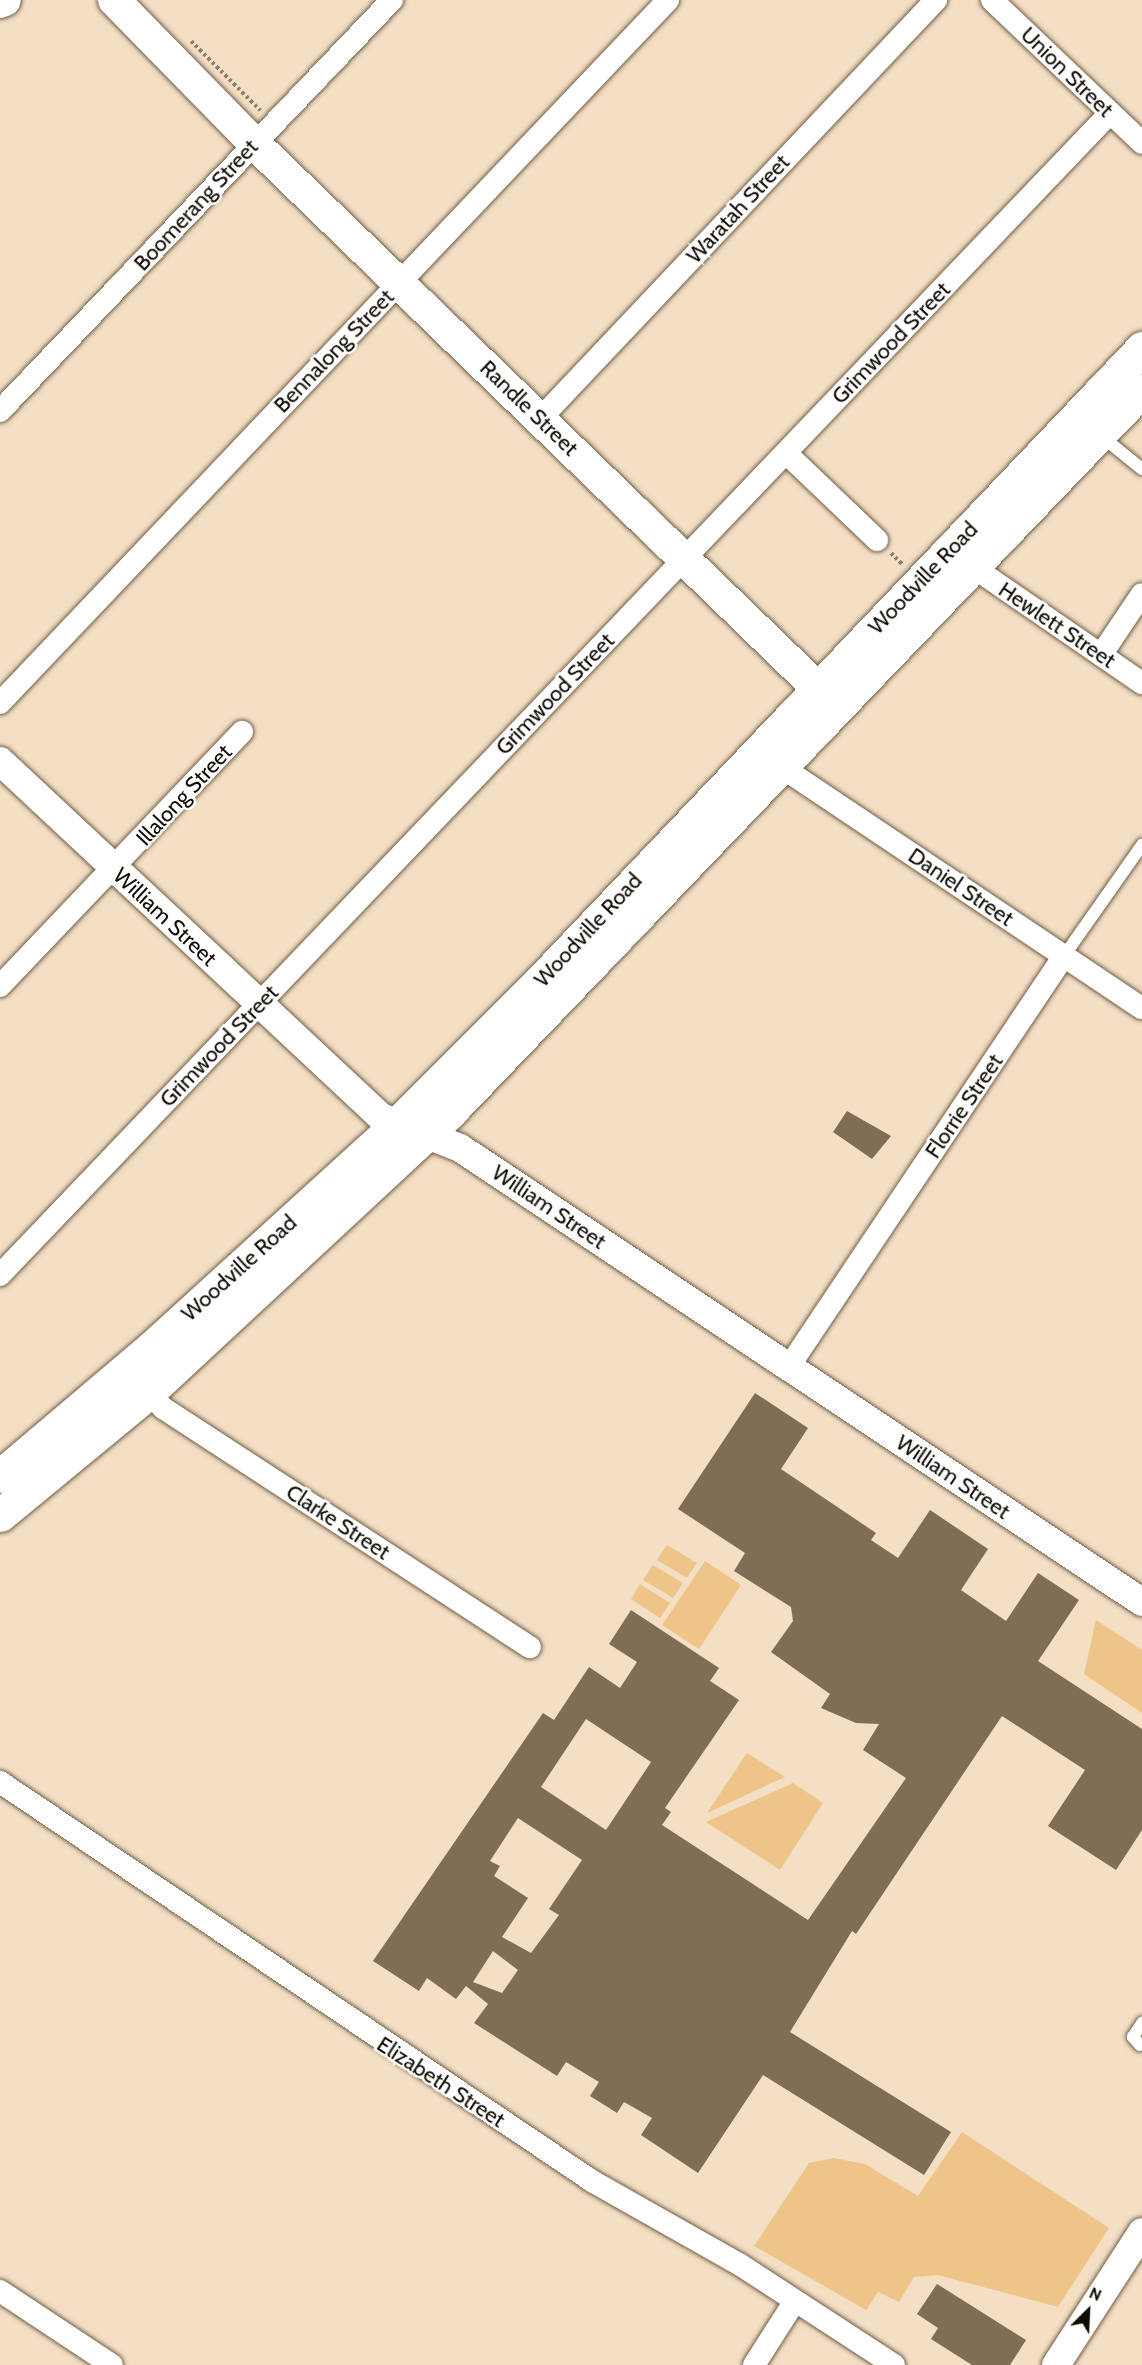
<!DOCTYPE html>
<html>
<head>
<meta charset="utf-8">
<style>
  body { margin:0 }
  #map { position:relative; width:1142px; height:2365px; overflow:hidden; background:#f3dfc4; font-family:Cabin,sans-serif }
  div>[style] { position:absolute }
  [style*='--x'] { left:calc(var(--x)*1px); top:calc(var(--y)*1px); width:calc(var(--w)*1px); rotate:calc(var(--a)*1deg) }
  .green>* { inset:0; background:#efc489 }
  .building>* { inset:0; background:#806d55 }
  .path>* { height:4px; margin-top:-2px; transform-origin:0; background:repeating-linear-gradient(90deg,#8e806e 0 3px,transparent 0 6px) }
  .roads { filter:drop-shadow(0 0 2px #705e46) drop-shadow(0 0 2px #705e46) }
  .service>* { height:12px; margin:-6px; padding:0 6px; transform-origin:6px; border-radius:6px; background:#fff }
  .minor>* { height:22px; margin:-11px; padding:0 11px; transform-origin:11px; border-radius:11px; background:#fff }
  .tertiary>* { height:28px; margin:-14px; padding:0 14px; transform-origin:14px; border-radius:14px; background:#fff }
  .secondary>* { height:32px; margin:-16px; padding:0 16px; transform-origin:16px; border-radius:16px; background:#fff }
  .primary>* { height:33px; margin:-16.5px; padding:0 16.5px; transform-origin:16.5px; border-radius:16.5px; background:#fff }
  span { translate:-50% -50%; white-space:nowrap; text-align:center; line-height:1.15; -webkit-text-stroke:5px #fff; paint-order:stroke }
  .street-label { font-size:22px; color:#100a03 }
  .north { position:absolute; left:1058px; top:2281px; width:60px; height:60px; -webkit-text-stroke:4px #fff; paint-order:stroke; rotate:24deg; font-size:16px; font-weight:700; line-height:24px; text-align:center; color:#100a03 }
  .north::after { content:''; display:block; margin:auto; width:21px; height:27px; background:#100a03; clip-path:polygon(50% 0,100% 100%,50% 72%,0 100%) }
</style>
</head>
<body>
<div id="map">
  <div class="green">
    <i style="clip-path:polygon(667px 1545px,697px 1563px,687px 1578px,657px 1560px)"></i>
    <i style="clip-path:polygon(705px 1561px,741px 1585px,699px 1649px,662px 1625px)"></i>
    <i style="clip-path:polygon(653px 1565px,683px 1583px,673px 1598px,643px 1580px)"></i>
    <i style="clip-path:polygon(640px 1584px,670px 1603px,660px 1618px,631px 1599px)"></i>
    <i style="clip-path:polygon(1096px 1620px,1142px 1650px,1142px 1713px,1084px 1674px)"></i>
    <i style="clip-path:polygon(747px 1753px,785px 1777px,707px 1813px)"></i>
    <i style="clip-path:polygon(793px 1783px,823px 1803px,780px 1870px,706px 1822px)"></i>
    <i style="clip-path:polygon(962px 2132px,1109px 2228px,1058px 2307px,938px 2275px,914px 2277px,899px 2302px,878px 2292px,866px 2310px,754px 2246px,809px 2163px,834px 2158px,865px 2164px,918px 2196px)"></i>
  </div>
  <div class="building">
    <i style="clip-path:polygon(847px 1111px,891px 1136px,872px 1159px,833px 1132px)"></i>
    <i style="clip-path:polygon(evenodd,755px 1393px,808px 1428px,781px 1469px,876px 1533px,871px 1540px,898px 1558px,930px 1510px,988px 1549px,961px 1590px,1006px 1621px,1038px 1573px,1079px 1600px,1038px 1661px,1142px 1729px,1142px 1830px,1116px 1870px,1048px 1826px,1085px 1770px,1002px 1716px,856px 1934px,852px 1931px,790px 2032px,951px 2132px,924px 2175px,763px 2075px,698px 2173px,641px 2135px,652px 2118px,624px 2102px,617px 2113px,590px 2096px,599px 2082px,566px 2062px,557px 2076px,474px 2023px,488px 2004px,466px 1986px,456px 1999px,427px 1978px,419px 1991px,373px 1961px,543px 1713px,554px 1720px,589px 1667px,620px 1688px,637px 1662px,609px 1644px,631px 1610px,719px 1668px,710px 1681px,739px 1700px,665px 1808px,671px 1812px,662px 1825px,808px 1920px,906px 1778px,863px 1750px,879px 1724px,856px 1723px,821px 1708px,830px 1694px,771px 1652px,793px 1621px,791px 1607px,734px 1571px,745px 1553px,678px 1509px,755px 1393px,586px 1719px,651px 1762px,606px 1830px,541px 1787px,586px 1719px,755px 1393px,518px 1818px,582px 1860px,549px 1909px,559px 1915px,531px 1953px,502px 1937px,528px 1898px,494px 1876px,500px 1866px,490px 1861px,518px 1818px,755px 1393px,493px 1951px,518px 1970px,502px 1993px,473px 1982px,493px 1951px)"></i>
    <i style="clip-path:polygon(937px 2284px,1026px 2340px,1010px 2365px,972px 2365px,931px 2339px,938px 2328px,917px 2314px)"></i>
  </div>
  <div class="path">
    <i style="--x:191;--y:41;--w:98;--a:45"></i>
    <i style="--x:891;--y:553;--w:17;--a:45"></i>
  </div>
  <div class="roads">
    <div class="service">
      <i style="--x:1100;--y:435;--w:54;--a:39"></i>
      <i style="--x:1064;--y:956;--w:136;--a:-54.9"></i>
      <i style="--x:1140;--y:2045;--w:11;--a:-131"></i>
      <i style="--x:1133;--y:2037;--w:17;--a:-57"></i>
    </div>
    <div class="minor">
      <i style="--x:992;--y:0;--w:207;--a:43.6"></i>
      <i style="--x:0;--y:411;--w:568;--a:-46.36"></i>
      <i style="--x:540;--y:419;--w:577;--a:-46.62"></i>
      <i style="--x:786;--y:453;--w:126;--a:43.7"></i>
      <i style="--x:973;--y:567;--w:205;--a:34.5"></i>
      <i style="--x:1101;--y:655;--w:73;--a:-56.1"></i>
      <i style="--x:0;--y:703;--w:970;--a:-46.46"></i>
      <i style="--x:780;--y:766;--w:435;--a:33.8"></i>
      <i style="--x:0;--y:986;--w:351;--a:-46.4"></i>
      <i style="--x:0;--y:1275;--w:1607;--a:-46.31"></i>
      <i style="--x:788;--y:1368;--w:496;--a:-56.2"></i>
      <i style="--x:149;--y:1392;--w:21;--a:49"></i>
      <i style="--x:163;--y:1408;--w:438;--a:33.1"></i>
      <i style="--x:0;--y:1782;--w:714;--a:33.98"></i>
      <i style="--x:592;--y:2181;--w:169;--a:29.5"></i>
      <i style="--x:739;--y:2264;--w:185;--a:33.1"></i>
      <i style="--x:0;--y:2291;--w:134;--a:33.5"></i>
      <i style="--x:754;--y:2365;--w:76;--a:-57.4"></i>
    </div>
    <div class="tertiary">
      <i style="--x:0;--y:761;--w:521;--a:43.06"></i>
      <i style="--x:381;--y:1117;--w:85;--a:21.4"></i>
      <i style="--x:460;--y:1148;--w:819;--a:33.65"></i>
      <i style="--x:1056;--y:2365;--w:158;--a:-57.1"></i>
    </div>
    <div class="secondary">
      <i style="--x:114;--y:0;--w:200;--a:45.6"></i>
      <i style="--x:254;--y:143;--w:810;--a:44.05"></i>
      <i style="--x:0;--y:2;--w:5;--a:-22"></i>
    </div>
    <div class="primary">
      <i style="--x:0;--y:1476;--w:199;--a:-40.3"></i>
      <i style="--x:152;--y:1347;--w:331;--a:-42.3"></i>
      <i style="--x:397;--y:1124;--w:205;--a:-45"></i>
      <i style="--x:542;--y:979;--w:871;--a:-46.44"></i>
      <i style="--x:0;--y:1515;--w:193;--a:-39.5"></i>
      <i style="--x:149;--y:1392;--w:410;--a:-42.9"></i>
      <i style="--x:449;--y:1113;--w:1001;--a:-46.21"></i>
    </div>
  </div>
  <div class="street-label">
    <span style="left:1067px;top:72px;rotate:44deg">Union Street</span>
    <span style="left:196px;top:205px;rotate:-47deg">Boomerang Street</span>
    <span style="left:738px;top:209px;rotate:-47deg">Waratah Street</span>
    <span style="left:891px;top:343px;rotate:-46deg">Grimwood Street</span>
    <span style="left:334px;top:351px;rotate:-46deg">Bennalong Street</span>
    <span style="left:529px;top:408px;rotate:44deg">Randle Street</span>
    <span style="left:923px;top:578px;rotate:-46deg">Woodville Road</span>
    <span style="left:1057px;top:625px;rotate:34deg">Hewlett Street</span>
    <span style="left:555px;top:694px;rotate:-46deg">Grimwood Street</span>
    <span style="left:184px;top:795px;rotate:-47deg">Illalong Street</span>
    <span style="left:961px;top:887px;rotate:34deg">Daniel Street</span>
    <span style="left:165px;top:917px;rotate:43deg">William Street</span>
    <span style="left:588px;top:930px;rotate:-47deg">Woodville Road</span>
    <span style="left:219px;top:1046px;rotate:-46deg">Grimwood Street</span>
    <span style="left:964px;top:1106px;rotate:-56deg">Florrie Street</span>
    <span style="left:549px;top:1207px;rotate:34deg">William Street</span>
    <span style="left:239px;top:1268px;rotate:-42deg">Woodville Road</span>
    <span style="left:953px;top:1477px;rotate:34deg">William Street</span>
    <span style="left:338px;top:1522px;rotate:33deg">Clarke Street</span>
    <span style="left:441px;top:2082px;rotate:33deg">Elizabeth Street</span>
  </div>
  <div class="north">N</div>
</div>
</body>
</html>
